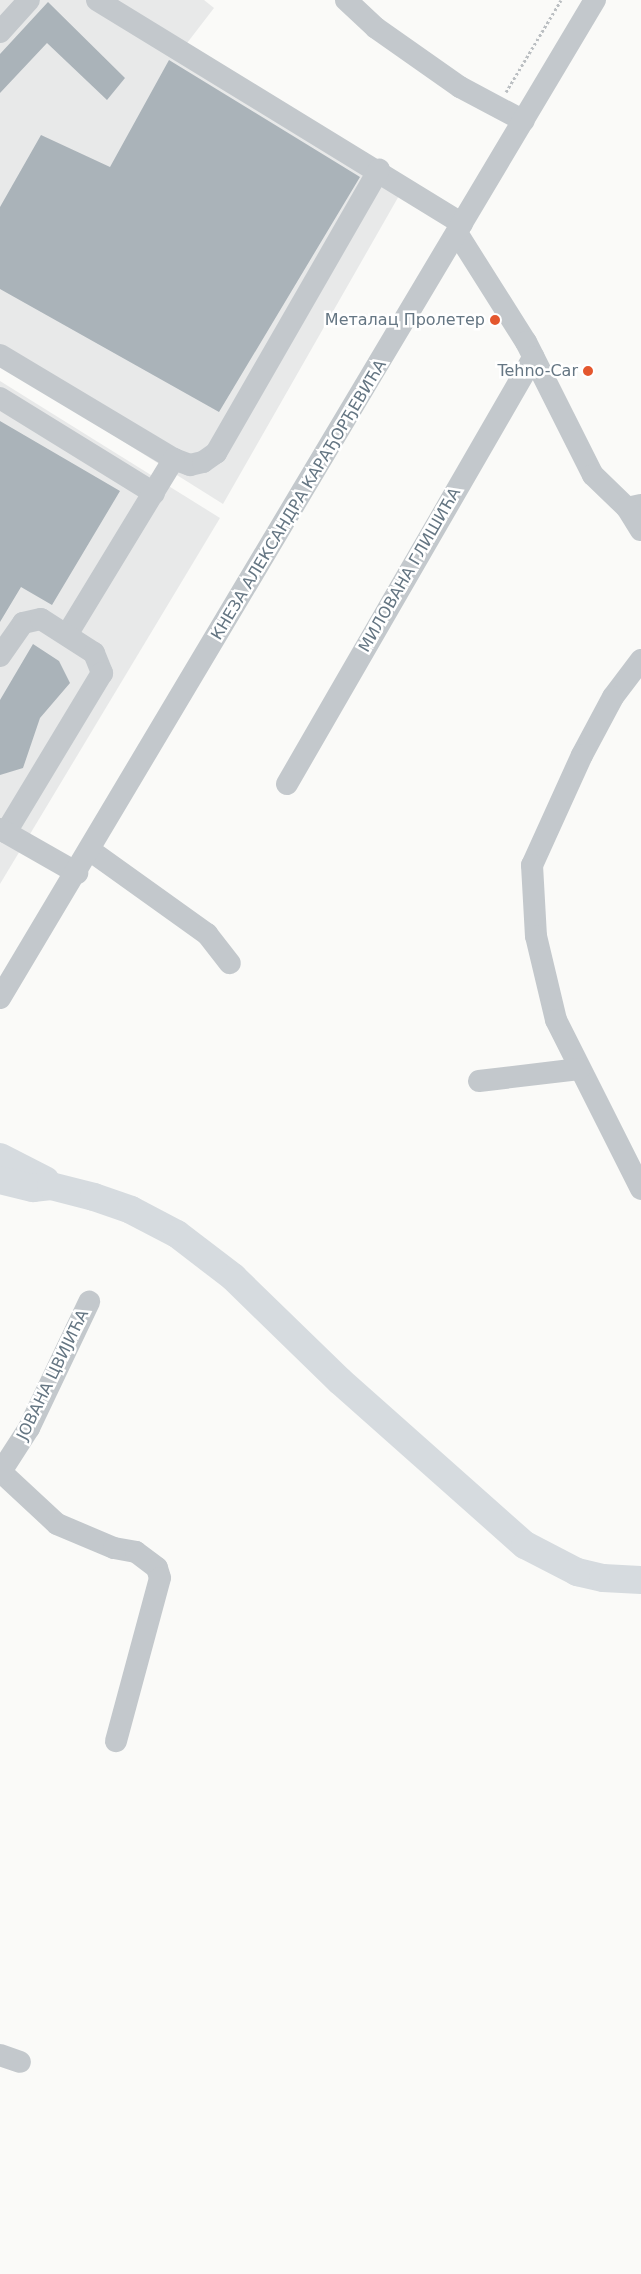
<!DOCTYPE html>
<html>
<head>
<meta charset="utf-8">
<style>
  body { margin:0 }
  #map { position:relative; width:641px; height:2274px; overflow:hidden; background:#fafaf8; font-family:"DejaVu Sans",sans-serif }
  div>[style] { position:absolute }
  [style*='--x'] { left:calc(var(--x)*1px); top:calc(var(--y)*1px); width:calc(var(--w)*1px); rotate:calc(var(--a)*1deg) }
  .built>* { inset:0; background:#e8e9e9 }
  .building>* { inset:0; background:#aab3b9 }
  .path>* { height:3px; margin-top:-1.5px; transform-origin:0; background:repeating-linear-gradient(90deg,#bbbfc2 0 2.5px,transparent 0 5px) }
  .minor>* { height:22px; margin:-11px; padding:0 11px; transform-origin:11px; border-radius:11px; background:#c3c8cc }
  .major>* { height:28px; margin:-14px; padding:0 14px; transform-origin:14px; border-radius:14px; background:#d6dbdf }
  .dots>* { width:14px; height:14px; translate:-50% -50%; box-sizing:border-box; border:2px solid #fff; border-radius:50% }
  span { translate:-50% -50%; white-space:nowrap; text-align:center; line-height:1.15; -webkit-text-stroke:5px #fff; paint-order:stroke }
  .poi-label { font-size:16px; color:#657683 }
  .right { translate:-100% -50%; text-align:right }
  .street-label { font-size:16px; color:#657683 }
</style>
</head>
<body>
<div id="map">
  <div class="built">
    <i style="clip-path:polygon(0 0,204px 0,214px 8px,184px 47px,404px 187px,223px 504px,0 364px)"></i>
    <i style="clip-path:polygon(0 381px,220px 518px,0 884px)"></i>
  </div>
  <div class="building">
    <i style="clip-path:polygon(48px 2px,125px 78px,107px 100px,47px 43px,0 93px,0 54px)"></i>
    <i style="clip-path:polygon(169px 60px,360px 177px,219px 412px,0 289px,0 207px,41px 135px,110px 167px)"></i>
    <i style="clip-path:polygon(0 421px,120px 491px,52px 605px,21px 587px,0 622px)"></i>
    <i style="clip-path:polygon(33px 644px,59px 661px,70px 683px,40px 718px,23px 768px,0 775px,0 700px)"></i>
  </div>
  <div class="path">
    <i style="--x:506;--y:92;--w:107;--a:-59.1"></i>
  </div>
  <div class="minor">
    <i style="--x:97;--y:0;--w:428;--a:31.5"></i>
    <i style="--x:346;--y:0;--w:41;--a:43"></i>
    <i style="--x:376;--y:28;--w:103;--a:35.1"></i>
    <i style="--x:460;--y:87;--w:72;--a:28"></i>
    <i style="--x:0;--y:32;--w:43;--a:-47.8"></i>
    <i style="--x:457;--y:233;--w:129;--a:57.7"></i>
    <i style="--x:526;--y:342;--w:149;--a:63.3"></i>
    <i style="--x:593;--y:475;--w:47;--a:44.1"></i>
    <i style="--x:627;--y:508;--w:14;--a:-12"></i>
    <i style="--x:0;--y:355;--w:203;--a:30.9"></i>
    <i style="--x:174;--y:459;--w:17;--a:21"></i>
    <i style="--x:190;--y:465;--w:13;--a:-13"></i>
    <i style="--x:203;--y:462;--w:16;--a:-35"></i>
    <i style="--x:216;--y:453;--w:327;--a:-60.1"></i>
    <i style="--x:0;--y:398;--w:181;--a:31.7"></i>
    <i style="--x:627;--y:508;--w:26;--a:58"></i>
    <i style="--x:68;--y:633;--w:204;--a:-58.7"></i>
    <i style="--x:0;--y:656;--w:40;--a:-55.1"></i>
    <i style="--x:23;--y:623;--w:18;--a:-13"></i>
    <i style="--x:41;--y:619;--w:63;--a:32.7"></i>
    <i style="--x:94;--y:653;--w:22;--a:68"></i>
    <i style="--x:102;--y:673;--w:186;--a:121.1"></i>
    <i style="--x:641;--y:660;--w:46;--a:127.1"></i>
    <i style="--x:613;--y:697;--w:66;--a:118.1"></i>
    <i style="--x:582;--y:755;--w:121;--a:114.4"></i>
    <i style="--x:532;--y:865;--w:71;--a:86.8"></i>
    <i style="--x:536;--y:936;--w:86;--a:76.6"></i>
    <i style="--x:556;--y:1020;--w:189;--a:63.3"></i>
    <i style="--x:287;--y:784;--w:493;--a:-60"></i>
    <i style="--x:0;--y:829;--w:89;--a:29.7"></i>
    <i style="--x:91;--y:851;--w:143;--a:35.6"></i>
    <i style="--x:207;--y:934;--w:37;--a:52"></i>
    <i style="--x:0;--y:998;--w:1162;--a:-59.2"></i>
    <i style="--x:479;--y:1081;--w:101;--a:-6.8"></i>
    <i style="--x:0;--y:1471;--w:78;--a:42.9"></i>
    <i style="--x:57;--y:1524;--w:62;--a:22.8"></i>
    <i style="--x:114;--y:1548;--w:22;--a:10"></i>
    <i style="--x:136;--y:1552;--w:26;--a:37"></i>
    <i style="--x:157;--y:1568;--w:10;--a:73"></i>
    <i style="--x:160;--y:1578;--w:169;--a:105.1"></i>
    <i style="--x:0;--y:1473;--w:54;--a:-57.2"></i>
    <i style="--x:29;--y:1428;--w:140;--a:-64.5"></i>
    <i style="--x:0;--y:2055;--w:21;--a:19"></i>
  </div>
  <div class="major">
    <i style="--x:0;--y:1157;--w:51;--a:27.1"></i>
    <i style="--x:0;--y:1180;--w:34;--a:14"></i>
    <i style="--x:33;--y:1188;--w:18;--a:-6"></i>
    <i style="--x:51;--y:1186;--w:44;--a:14.3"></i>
    <i style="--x:94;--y:1197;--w:39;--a:19"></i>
    <i style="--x:131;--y:1210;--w:52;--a:27.6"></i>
    <i style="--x:177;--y:1234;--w:71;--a:37.5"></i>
    <i style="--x:233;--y:1277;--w:149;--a:44.2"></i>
    <i style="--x:340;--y:1381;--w:247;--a:41.6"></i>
    <i style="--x:525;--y:1545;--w:59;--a:27.4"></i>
    <i style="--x:577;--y:1572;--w:27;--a:13"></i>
    <i style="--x:603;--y:1578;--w:38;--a:3"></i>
  </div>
  <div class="dots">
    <i style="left:495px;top:320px;background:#e4572e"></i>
    <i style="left:588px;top:371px;background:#e4572e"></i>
  </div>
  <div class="poi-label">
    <span class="right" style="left:485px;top:320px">Металац Пролетер</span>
    <span class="right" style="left:578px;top:371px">Tehno-Car</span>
  </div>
  <div class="street-label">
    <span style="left:299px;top:500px;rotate:-59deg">КНЕЗА АЛЕКСАНДРА КАРАЂОРЂЕВИЋА</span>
    <span style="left:410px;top:570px;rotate:-60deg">МИЛОВАНА ГЛИШИЋА</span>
    <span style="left:53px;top:1375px;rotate:-64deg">ЈОВАНА ЦВИЈИЋА</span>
  </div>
</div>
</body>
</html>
